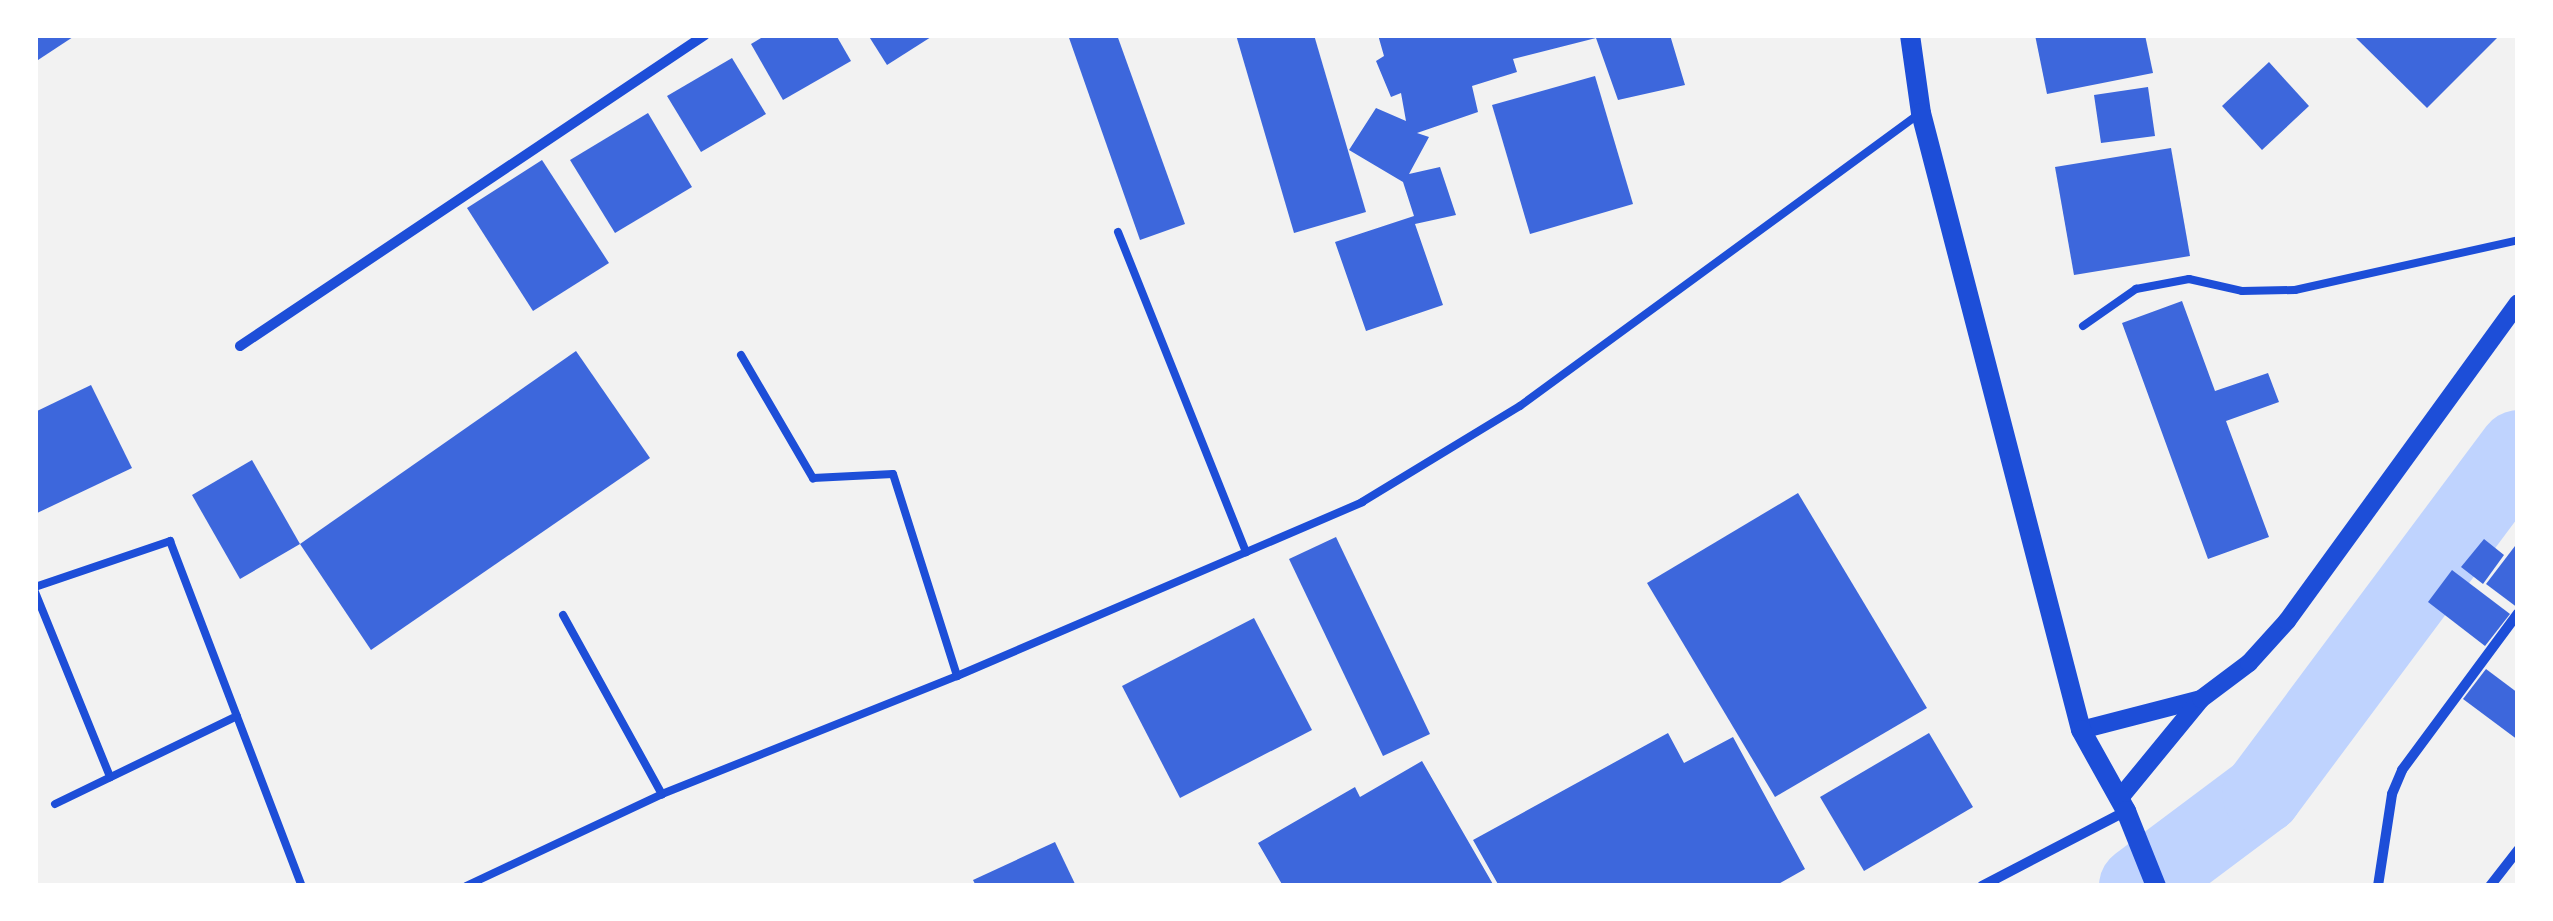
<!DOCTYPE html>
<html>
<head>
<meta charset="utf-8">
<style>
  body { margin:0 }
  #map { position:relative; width:2553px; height:921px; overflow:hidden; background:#f2f2f2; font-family:Cabin,sans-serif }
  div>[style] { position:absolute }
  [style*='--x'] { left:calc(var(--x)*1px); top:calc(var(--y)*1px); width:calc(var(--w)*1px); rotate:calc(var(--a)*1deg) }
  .river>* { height:80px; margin:-40px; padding:0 40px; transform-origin:40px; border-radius:40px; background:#bfd3fe }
  .building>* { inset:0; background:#3d67dc }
  .service>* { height:8px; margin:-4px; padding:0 4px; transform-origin:4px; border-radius:4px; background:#1d4ed8 }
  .minor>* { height:10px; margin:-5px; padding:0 5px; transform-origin:5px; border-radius:5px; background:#1d4ed8 }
  .tertiary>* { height:18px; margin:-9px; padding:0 9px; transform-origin:9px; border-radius:9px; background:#1d4ed8 }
  .secondary>* { height:20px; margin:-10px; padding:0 10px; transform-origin:10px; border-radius:10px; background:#1d4ed8 }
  span { translate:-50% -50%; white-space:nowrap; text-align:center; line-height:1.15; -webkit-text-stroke:9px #fff; paint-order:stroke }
  .frame { position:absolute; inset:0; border:38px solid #fff; pointer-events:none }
</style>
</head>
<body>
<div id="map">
  <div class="river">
    <i style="--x:2139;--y:886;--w:154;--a:-36.8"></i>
    <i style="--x:2262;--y:794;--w:429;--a:-53.3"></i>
  </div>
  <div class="building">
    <i style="clip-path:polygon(35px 35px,76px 35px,35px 62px)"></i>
    <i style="clip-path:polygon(766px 35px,836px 35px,851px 61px,783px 100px,751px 44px)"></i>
    <i style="clip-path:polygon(868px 35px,929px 35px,931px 37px,887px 65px)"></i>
    <i style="clip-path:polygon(1068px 35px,1117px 35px,1185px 224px,1140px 240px)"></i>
    <i style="clip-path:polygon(1236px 35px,1314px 35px,1366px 212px,1294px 233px)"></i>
    <i style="clip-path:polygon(1378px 35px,1670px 35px,1685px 85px,1618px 100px,1596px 38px,1513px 59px,1517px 72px,1472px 86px,1478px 112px,1417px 133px,1429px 137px,1409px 174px,1440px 167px,1456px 215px,1415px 224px,1443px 305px,1366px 331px,1335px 242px,1414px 216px,1403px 182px,1349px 150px,1376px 108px,1406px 121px,1401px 93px,1391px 97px,1376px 61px,1384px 56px)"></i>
    <i style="clip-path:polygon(2035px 35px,2145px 35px,2153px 73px,2047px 94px)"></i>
    <i style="clip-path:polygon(2359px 35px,2500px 35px,2427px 108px,2356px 38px)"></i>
    <i style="clip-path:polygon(732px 58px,766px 114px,701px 152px,667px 96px)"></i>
    <i style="clip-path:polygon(2269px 62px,2309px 106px,2262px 150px,2222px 106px)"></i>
    <i style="clip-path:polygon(1595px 76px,1633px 204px,1530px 234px,1492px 105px)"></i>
    <i style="clip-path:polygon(2148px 87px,2155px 136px,2101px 143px,2094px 95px)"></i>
    <i style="clip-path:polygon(648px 113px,692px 187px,615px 233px,570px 160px)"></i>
    <i style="clip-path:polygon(2171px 148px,2190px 256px,2074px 275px,2055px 167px)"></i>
    <i style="clip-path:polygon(542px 160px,609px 263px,533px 311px,467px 208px)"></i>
    <i style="clip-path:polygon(2182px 301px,2215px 391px,2268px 373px,2279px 402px,2226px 421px,2269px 537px,2208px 559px,2122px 323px)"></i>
    <i style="clip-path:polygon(576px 351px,650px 458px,371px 650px,300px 544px)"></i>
    <i style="clip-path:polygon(91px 385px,132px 468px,35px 514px,35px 412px)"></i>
    <i style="clip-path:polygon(252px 460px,300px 544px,240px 579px,192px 495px)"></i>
    <i style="clip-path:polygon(1798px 493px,1927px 708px,1775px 797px,1647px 583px)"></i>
    <i style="clip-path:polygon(1336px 537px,1430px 734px,1383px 756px,1289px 559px)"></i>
    <i style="clip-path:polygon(2484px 539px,2504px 555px,2483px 584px,2461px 567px)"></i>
    <i style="clip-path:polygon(2515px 546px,2518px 548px,2518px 608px,2486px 584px)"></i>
    <i style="clip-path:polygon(2452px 570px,2510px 614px,2485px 646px,2428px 602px)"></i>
    <i style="clip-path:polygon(1254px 618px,1312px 730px,1180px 798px,1122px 686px)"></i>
    <i style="clip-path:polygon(2486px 669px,2518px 693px,2518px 740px,2463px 699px)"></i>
    <i style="clip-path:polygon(1668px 733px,1684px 763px,1733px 737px,1805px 869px,1775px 886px,1499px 886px,1473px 840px)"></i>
    <i style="clip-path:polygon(1929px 733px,1973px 807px,1864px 871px,1820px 797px)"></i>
    <i style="clip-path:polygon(1422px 761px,1494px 886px,1283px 886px,1258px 843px,1355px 787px,1360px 797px)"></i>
    <i style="clip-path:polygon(1055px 842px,1076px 886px,976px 886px,973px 880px)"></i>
  </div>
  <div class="service">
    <i style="--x:1118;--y:232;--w:345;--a:68.2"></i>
    <i style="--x:2083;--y:326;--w:65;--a:-34.9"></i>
    <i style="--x:2136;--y:289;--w:54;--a:-10.7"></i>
    <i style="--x:2189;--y:279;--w:54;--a:12.8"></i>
    <i style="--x:2242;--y:291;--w:53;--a:-1.1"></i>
    <i style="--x:2295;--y:290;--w:229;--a:-12.6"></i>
    <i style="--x:741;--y:355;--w:143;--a:59.7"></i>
    <i style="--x:813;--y:478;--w:80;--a:-2.9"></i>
    <i style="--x:893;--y:474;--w:212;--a:72.4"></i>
    <i style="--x:35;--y:587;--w:143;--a:-18.8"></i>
    <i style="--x:170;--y:541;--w:369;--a:69.1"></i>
    <i style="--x:35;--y:592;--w:200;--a:67.9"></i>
    <i style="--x:563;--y:615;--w:205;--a:61.1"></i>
    <i style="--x:55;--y:804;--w:202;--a:-25.8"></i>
    <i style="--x:466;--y:886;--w:217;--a:-25.1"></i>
    <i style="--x:662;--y:794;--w:318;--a:-21.8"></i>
    <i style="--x:957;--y:676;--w:441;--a:-23.2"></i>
    <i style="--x:1362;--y:502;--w:185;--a:-31.3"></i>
    <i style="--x:1520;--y:406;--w:493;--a:-36.2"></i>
  </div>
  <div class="minor">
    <i style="--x:240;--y:346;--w:559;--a:-33.78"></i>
    <i style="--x:1982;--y:886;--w:162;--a:-27.5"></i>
    <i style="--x:2378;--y:886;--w:93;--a:-81.3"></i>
    <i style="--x:2392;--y:794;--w:26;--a:-67"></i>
    <i style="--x:2402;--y:770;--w:195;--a:-53.5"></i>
    <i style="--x:2490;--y:886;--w:46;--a:-52.1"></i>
  </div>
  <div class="tertiary">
    <i style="--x:2081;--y:730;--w:124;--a:-14.5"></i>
    <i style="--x:2119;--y:799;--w:129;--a:-50.6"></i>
    <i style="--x:2201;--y:699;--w:60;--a:-36.9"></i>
    <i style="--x:2249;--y:663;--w:57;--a:-47.9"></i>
    <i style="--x:2287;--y:621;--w:393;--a:-54"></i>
  </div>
  <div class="secondary">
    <i style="--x:1910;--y:35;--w:79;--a:82"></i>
    <i style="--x:1921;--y:113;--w:637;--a:75.46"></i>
    <i style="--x:2081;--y:730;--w:93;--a:60.9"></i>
    <i style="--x:2126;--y:811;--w:81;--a:68.2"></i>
  </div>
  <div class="frame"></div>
</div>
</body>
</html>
